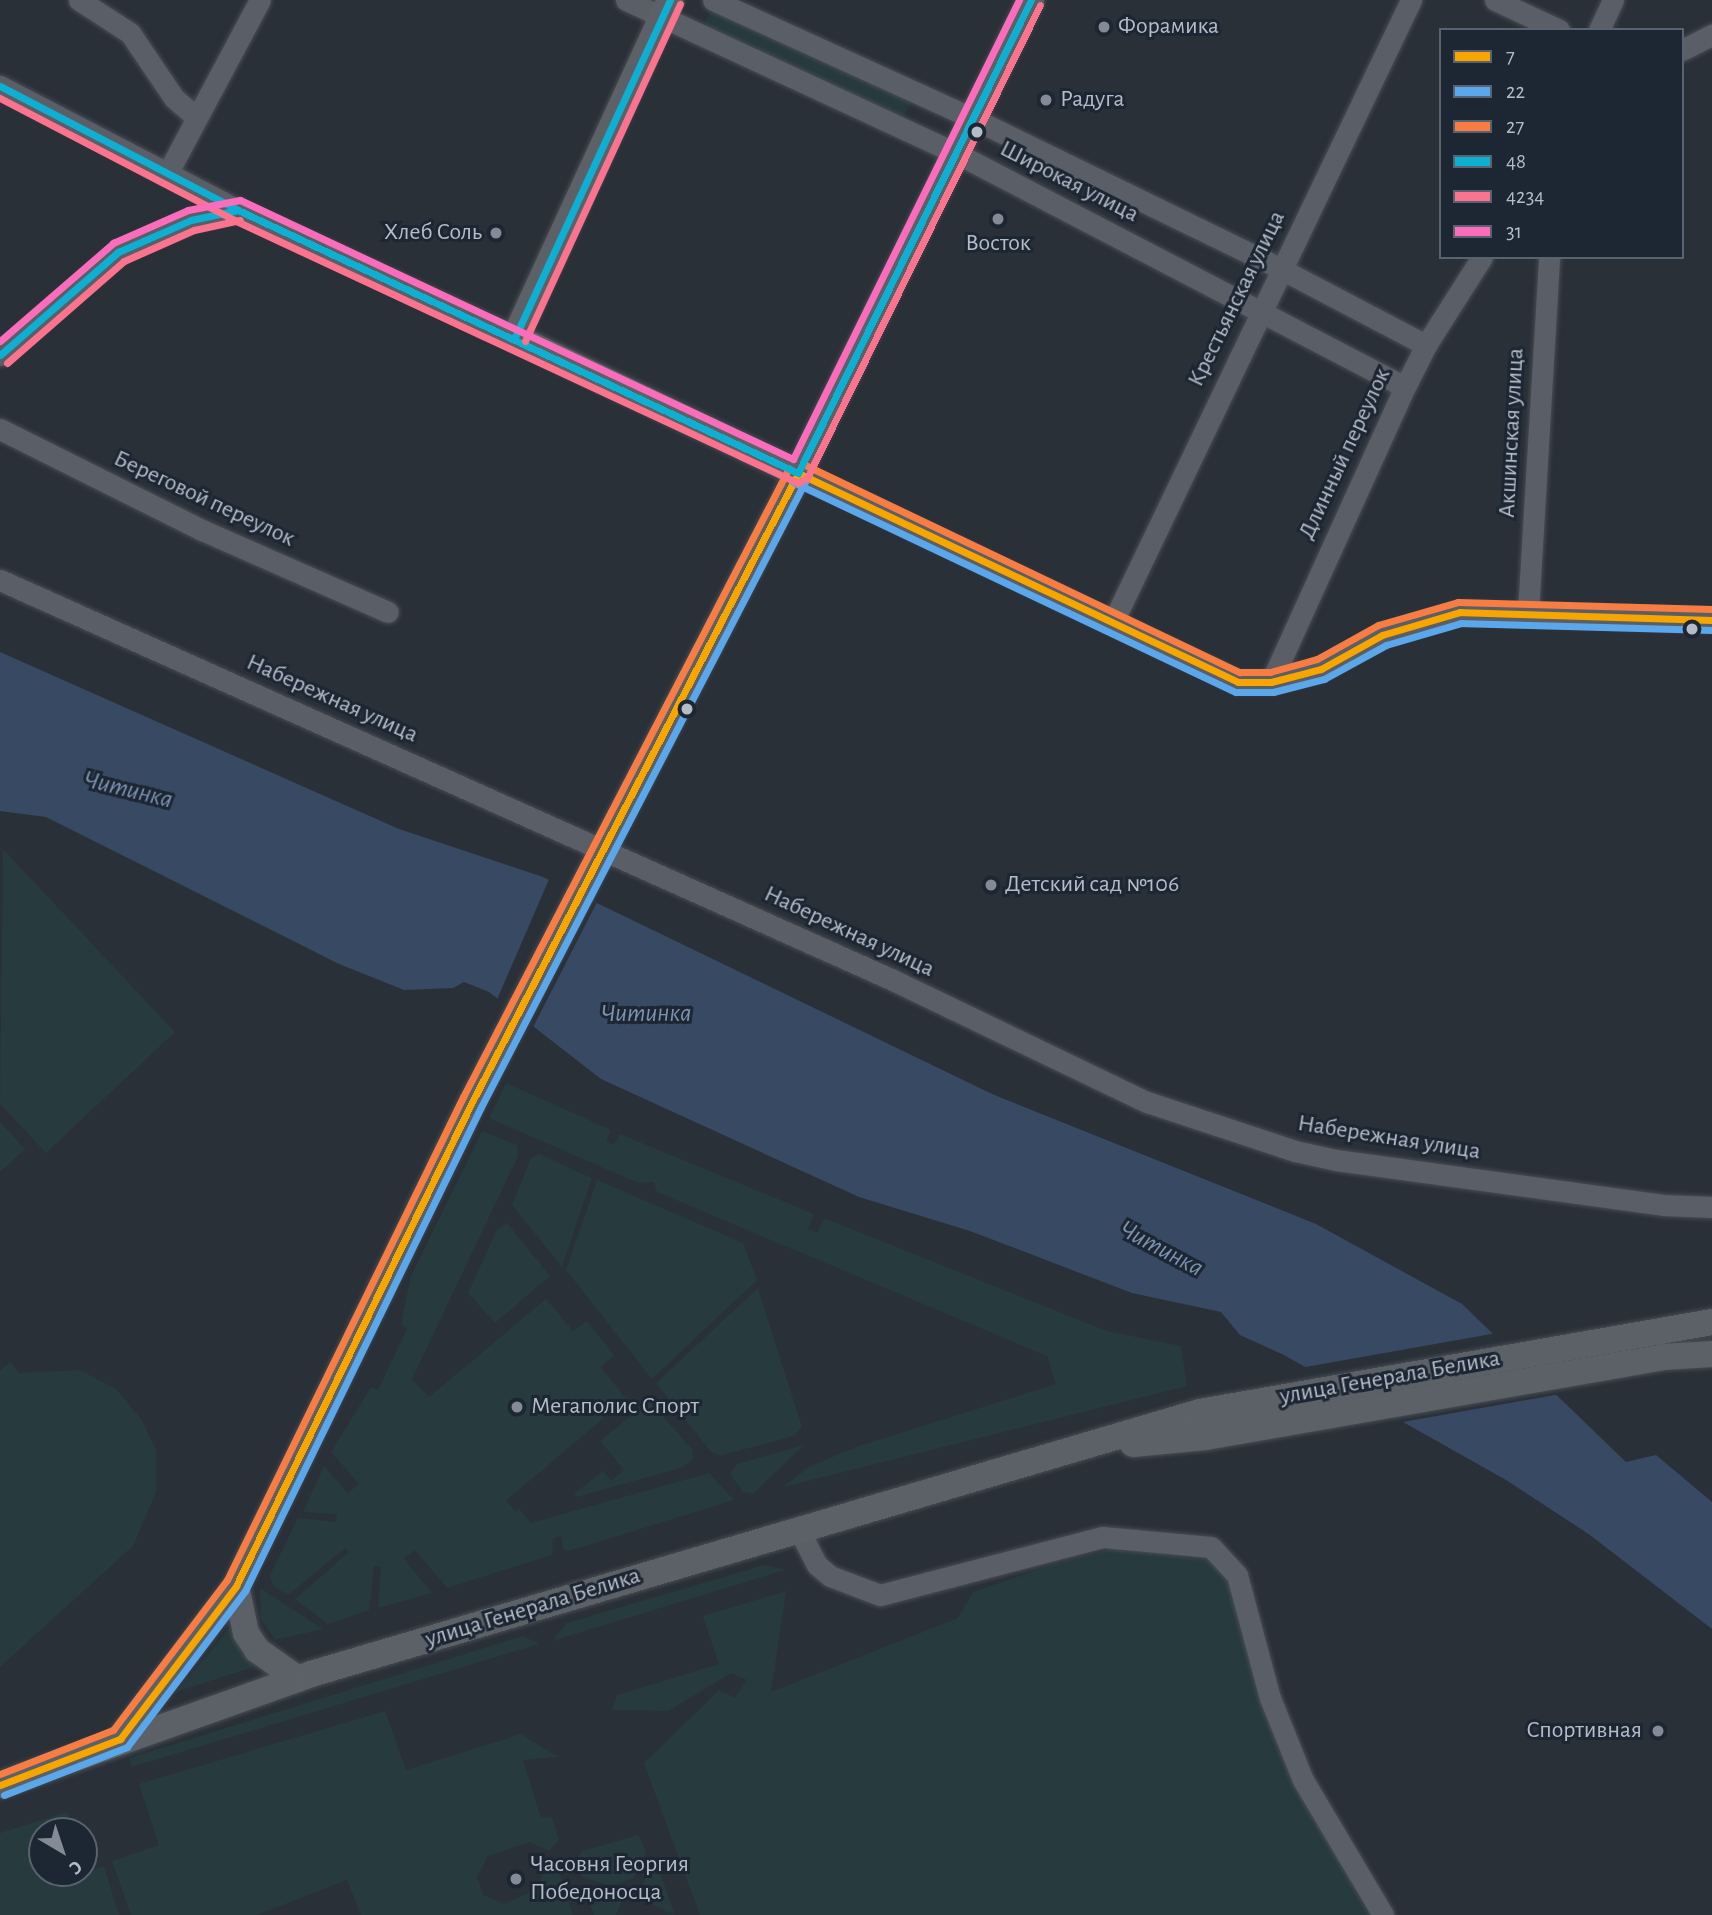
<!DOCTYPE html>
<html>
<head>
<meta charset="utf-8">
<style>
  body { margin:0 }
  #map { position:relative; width:1712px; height:1915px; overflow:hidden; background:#2a3038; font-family:"Alegreya Sans",sans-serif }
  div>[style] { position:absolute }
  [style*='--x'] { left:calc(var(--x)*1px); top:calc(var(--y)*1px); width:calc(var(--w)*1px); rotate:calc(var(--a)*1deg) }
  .green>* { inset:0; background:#273a3e }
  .water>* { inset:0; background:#384963 }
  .pier>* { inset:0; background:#2a3038 }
  .roads { filter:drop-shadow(0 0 2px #484c53) drop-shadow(0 0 2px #484c53) }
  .minor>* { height:21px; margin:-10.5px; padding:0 10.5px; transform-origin:10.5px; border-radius:10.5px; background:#5a5e66 }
  .major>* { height:26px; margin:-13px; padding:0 13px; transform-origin:13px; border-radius:13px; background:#5c6168 }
  .bus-1>* { height:7px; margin:-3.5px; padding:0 3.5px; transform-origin:3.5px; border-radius:3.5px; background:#f7a600 }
  .bus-2>* { height:7px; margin:-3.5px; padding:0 3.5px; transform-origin:3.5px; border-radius:3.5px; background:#5aa8eb }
  .bus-3>* { height:7px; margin:-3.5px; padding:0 3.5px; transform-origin:3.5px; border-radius:3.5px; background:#f77d43 }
  .bus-4>* { height:7px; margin:-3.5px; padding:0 3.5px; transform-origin:3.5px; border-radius:3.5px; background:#0dafd3 }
  .bus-5>* { height:7px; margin:-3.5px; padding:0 3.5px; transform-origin:3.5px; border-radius:3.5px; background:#fc738d }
  .bus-6>* { height:7px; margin:-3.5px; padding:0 3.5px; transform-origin:3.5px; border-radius:3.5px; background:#fb6dba }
  .dots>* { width:19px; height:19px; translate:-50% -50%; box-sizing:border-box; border:4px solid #1d2633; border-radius:50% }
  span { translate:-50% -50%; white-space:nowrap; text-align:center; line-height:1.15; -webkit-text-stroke:6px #1d2633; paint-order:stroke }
  .poi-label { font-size:24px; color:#b4bcc9 }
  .left { translate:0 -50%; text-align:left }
  .right { translate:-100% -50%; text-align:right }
  .street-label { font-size:24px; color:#b4bcc9 }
  .water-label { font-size:26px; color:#7c92b1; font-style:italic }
  .legend { position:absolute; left:1439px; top:28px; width:245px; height:231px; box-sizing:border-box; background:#1d2633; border:2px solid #59626f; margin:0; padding:9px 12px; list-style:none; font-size:21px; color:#b4bcc9 }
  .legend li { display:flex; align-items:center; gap:14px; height:35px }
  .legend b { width:35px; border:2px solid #59626f }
  .north { position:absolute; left:28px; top:1817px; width:70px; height:70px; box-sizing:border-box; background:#1d2633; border:2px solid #59626f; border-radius:50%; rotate:141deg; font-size:19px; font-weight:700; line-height:28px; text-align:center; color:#b4bcc9 }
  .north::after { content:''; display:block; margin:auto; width:24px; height:32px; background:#848b96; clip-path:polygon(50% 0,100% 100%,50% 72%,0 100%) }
</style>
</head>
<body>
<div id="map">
  <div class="green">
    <i style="clip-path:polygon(715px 3px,913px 96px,901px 123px,702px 29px)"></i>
    <i style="clip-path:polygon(3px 849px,175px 1032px,46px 1153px,0 1104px)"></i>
    <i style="clip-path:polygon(506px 1083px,611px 1130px,606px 1142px,614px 1145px,620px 1134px,814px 1214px,808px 1229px,817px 1233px,824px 1218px,1107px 1331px,1181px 1346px,1187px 1386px,783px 1487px,809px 1467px,856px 1447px,1056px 1384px,1047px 1356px,657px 1192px,654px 1182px,638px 1183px,489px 1118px)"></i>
    <i style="clip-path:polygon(0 1122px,25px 1149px,0 1172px)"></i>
    <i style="clip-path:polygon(482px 1131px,517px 1145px,518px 1156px,412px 1379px,429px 1397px,546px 1299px,573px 1331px,587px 1321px,614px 1355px,601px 1367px,626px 1399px,506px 1501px,515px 1511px,519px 1509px,531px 1523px,709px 1473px,734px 1500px,569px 1551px,563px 1549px,561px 1536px,553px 1539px,552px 1555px,447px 1588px,415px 1550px,404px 1559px,432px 1593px,378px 1608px,381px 1567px,374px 1566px,369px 1610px,328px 1624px,295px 1599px,349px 1552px,345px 1548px,288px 1595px,273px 1586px,270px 1575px,298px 1518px,336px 1522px,337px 1514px,303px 1512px,324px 1466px,348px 1493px,359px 1484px,331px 1452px,371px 1387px,378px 1390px,407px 1329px,401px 1325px,410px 1278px)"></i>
    <i style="clip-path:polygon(539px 1154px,592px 1178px,562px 1267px,512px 1205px,531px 1158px)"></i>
    <i style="clip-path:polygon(597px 1180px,743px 1243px,757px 1280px,652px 1379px,566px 1270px)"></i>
    <i style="clip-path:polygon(507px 1223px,550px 1276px,495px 1323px,468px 1293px,497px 1230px)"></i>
    <i style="clip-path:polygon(758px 1288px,802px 1427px,794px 1436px,719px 1456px,710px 1451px,656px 1383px)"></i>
    <i style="clip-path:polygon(10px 1362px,19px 1373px,80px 1370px,116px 1389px,141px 1419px,156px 1450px,156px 1492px,133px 1546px,0 1667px,0 1371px)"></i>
    <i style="clip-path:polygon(649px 1401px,693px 1450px,693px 1459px,683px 1467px,577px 1497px,574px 1494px,603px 1471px,611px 1481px,624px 1470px,600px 1441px)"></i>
    <i style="clip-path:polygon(804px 1445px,753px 1494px,743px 1492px,730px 1474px,737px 1464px)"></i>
    <i style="clip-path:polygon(1117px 1548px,1214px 1562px,1232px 1577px,1267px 1720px,1311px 1807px,1375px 1915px,700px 1915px,644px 1763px,719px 1690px,735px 1698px,747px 1680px,731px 1673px,668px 1711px,612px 1710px,617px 1695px,719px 1664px,703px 1616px,786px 1591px,771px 1692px,958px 1618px,973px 1592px,1050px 1565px)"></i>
    <i style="clip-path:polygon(765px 1565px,785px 1570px,552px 1641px,567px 1623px)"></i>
    <i style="clip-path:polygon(260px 1588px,323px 1629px,275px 1640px,261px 1619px)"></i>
    <i style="clip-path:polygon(239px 1617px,263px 1664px,176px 1692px)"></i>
    <i style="clip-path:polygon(523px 1636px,539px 1644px,132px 1767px,129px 1758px)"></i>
    <i style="clip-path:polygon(385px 1711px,406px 1770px,521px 1734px,558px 1757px,523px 1760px,541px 1818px,552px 1817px,559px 1840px,549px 1851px,529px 1842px,488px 1856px,477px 1877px,483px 1895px,504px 1904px,540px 1888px,542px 1871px,557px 1866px,573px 1915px,361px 1915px,347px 1880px,257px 1915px,131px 1915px,112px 1861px,159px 1845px,139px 1784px)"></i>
    <i style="clip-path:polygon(67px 1812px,72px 1831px,42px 1831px,42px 1873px,84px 1873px,104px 1866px,119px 1915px,0 1915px,0 1833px)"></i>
    <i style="clip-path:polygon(638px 1835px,646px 1851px,634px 1878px,611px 1886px,582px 1877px,576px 1861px,582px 1851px)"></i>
    <i style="clip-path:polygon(655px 1859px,675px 1915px,636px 1898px)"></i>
    <i style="clip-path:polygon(583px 1885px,622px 1901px,616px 1915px,594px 1915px)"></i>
  </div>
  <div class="water">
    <i style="clip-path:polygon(0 652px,399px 829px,543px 877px,992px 1094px,1316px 1224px,1462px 1304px,1626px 1462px,1656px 1455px,1712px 1502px,1712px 1629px,1590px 1535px,1506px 1480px,1284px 1355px,1240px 1335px,1221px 1312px,1132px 1293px,970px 1231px,859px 1197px,601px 1079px,489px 992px,464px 982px,453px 988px,404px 990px,339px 964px,46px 817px,0 811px)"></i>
  </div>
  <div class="pier">
    <i style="clip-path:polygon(550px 877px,598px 900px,531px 1031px,496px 1002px)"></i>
    <i style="clip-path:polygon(1497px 1333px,1560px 1394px,1397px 1423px,1300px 1368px)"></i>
  </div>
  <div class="roads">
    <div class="minor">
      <i style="--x:79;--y:0;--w:61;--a:32.9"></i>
      <i style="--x:130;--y:33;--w:78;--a:55.9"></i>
      <i style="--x:174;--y:98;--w:28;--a:41"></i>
      <i style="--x:626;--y:0;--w:364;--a:24.9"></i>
      <i style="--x:956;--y:153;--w:506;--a:27.53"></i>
      <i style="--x:713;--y:0;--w:287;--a:24.5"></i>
      <i style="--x:974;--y:119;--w:342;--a:26"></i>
      <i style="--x:1281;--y:269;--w:164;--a:27.7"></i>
      <i style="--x:1495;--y:0;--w:71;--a:25.1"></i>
      <i style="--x:1599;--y:30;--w:33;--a:-65"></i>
      <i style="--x:1682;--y:50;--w:34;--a:-27"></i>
      <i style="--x:0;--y:86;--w:268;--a:27.5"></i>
      <i style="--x:238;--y:210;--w:305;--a:24.6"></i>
      <i style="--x:167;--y:174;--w:197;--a:-61.9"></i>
      <i style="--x:0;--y:355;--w:157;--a:-41.1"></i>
      <i style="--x:118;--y:252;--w:80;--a:-23.7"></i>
      <i style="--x:191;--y:220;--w:48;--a:-12"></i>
      <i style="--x:0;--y:429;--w:226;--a:26.6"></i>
      <i style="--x:202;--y:530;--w:203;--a:23.8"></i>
      <i style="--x:798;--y:473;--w:487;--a:25.4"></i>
      <i style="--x:1238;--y:682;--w:33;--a:0"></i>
      <i style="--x:1271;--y:682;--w:52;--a:-14.6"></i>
      <i style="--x:1321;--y:669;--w:70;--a:-29.1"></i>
      <i style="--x:1382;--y:635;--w:81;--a:-16.4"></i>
      <i style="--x:1460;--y:612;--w:252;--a:1.8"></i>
      <i style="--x:0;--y:580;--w:978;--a:24.13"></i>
      <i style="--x:893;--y:980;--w:282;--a:25.7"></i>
      <i style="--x:1147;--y:1102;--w:156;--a:18.3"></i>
      <i style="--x:1295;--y:1151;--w:42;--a:12.4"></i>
      <i style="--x:1336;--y:1160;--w:330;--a:7.8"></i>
      <i style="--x:1663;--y:1205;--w:49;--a:2.3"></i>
      <i style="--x:1528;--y:613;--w:357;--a:-86.6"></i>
      <i style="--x:1113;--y:622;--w:690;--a:-64.4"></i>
      <i style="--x:1271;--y:682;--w:324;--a:-65.6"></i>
      <i style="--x:1405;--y:387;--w:47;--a:-63.4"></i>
      <i style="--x:1426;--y:345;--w:104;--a:-57.5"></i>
      <i style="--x:799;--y:1530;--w:39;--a:63"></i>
      <i style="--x:817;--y:1565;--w:17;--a:40"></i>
      <i style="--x:830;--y:1576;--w:53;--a:20.8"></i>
      <i style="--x:880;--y:1595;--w:230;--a:-14.6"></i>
      <i style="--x:1103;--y:1537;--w:108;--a:5.3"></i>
      <i style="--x:1211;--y:1547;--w:38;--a:47"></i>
      <i style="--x:1237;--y:1575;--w:127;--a:75"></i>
      <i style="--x:1270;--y:1698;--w:88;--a:68.1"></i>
      <i style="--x:1303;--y:1780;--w:157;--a:59.3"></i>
    </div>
    <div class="major">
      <i style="--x:670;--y:0;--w:371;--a:114.7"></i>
      <i style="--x:515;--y:337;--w:314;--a:25.7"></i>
      <i style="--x:1133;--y:1444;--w:73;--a:-5.5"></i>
      <i style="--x:1206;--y:1437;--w:464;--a:-9.9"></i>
      <i style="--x:1663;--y:1357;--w:49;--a:-3.5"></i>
      <i style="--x:236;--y:1586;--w:48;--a:78"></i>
      <i style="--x:246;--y:1633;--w:20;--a:57"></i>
      <i style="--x:257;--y:1650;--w:50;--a:35.3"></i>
      <i style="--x:120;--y:1739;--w:192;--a:-52.8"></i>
      <i style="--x:236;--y:1586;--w:538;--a:-64.01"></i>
      <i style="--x:472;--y:1102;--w:708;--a:-62.6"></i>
      <i style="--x:798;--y:473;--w:527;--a:-63.78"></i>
      <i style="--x:0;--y:1785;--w:330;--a:-19.6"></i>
      <i style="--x:311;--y:1674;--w:927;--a:-16.42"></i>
      <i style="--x:1200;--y:1412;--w:520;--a:-9.97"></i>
    </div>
  </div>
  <div class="bus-1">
    <i style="--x:798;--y:473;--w:487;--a:25.4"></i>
    <i style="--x:1238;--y:682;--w:33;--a:0"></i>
    <i style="--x:1271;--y:682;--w:52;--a:-14.6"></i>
    <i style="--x:1321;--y:669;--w:70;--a:-29.1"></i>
    <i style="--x:1382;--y:635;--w:81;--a:-16.4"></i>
    <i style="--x:1460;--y:612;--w:252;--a:1.8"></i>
    <i style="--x:0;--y:1785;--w:129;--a:-21"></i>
    <i style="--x:120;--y:1739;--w:192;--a:-52.8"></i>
    <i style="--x:236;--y:1586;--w:538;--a:-64.01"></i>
    <i style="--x:472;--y:1102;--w:708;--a:-62.6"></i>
  </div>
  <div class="bus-2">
    <i style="--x:793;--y:482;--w:490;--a:25.4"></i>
    <i style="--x:1236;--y:692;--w:37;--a:0"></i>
    <i style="--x:1273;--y:692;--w:53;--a:-14.3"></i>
    <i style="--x:1324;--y:679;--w:71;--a:-28.7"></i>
    <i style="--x:1386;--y:645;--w:78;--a:-16.3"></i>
    <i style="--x:1461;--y:623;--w:251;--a:1.6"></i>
    <i style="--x:4;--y:1795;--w:132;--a:-21.3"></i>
    <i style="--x:127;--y:1747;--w:196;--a:-52.9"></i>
    <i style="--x:245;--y:1591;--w:538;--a:-64.01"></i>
    <i style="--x:481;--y:1107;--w:708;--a:-62.6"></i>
  </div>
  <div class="bus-3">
    <i style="--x:803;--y:464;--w:484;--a:25.5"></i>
    <i style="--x:1240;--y:672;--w:30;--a:0"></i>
    <i style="--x:1270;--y:672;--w:49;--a:-15.5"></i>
    <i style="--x:1317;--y:659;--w:70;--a:-29.1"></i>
    <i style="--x:1378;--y:625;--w:83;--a:-16"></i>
    <i style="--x:1458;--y:602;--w:254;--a:1.6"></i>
    <i style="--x:0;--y:1774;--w:121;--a:-21.3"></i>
    <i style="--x:113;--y:1730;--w:188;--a:-52.8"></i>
    <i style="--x:227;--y:1580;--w:538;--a:-63.96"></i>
    <i style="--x:463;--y:1097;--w:708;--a:-62.6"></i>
  </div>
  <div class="bus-4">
    <i style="--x:0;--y:86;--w:268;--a:27.5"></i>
    <i style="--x:238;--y:210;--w:619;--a:25.16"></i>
    <i style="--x:798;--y:473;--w:527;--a:-63.78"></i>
    <i style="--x:515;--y:337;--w:371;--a:-65.3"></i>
    <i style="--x:0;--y:355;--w:157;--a:-41.1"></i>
    <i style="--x:118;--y:252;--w:80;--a:-23.7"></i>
    <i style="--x:191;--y:220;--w:48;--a:-12"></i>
  </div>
  <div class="bus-5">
    <i style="--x:0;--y:98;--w:264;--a:27.5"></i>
    <i style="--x:234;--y:220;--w:622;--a:25"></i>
    <i style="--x:798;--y:483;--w:10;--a:-29"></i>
    <i style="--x:807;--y:478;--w:527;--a:-63.78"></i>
    <i style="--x:525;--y:341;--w:371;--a:-65.3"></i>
    <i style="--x:7;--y:363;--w:155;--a:-41.1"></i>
    <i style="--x:124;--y:261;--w:77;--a:-23.9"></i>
    <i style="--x:194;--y:230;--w:47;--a:-12.3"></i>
  </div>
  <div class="bus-6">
    <i style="--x:0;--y:341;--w:150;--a:-40.9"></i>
    <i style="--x:113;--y:243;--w:82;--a:-23.7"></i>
    <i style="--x:188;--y:210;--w:53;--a:-10.9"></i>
    <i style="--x:240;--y:200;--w:611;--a:25.1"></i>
    <i style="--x:793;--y:459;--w:512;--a:-63.79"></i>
  </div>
  <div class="dots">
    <i style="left:1104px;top:27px;background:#848b96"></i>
    <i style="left:1046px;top:100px;background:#848b96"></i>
    <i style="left:977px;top:132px;background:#b4bcc9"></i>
    <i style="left:998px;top:219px;background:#848b96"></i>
    <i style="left:496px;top:233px;background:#848b96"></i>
    <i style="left:1692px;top:629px;background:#b4bcc9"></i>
    <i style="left:687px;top:709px;background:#b4bcc9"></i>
    <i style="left:991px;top:885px;background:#848b96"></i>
    <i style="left:517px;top:1407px;background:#848b96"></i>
    <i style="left:1658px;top:1731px;background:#848b96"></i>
    <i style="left:516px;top:1879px;background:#848b96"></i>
  </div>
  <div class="poi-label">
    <span class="left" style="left:1118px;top:27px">Форамика</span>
    <span class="left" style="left:1060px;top:100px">Радуга</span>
    <span class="right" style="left:482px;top:233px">Хлеб Соль</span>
    <span style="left:998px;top:244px">Восток</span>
    <span class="left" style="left:1005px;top:885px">Детский сад №106</span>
    <span class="left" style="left:531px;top:1407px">Мегаполис Спорт</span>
    <span class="right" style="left:1642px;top:1731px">Спортивная</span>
    <span class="left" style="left:530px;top:1879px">Часовня Георгия<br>Победоносца</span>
  </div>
  <div class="street-label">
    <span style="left:1069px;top:182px;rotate:27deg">Широкая улица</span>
    <span style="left:1237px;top:299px;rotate:-64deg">Крестьянская улица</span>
    <span style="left:1512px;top:433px;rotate:-87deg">Акшинская улица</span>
    <span style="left:1345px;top:454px;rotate:-65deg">Длинный переулок</span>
    <span style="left:204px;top:499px;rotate:25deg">Береговой переулок</span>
    <span style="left:332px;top:699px;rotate:24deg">Набережная улица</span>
    <span style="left:849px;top:932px;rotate:25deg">Набережная улица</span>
    <span style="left:1389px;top:1138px;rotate:9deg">Набережная улица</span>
    <span style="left:1390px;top:1378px;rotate:-10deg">улица Генерала Белика</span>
    <span style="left:533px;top:1608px;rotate:-17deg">улица Генерала Белика</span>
  </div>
  <div class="water-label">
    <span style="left:128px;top:790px;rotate:14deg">Читинка</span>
    <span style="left:646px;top:1014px">Читинка</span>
    <span style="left:1161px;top:1249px;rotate:28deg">Читинка</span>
  </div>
  <ul class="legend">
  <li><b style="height:9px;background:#f7a600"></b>7</li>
  <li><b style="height:9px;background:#5aa8eb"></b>22</li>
  <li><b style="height:9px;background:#f77d43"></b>27</li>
  <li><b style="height:9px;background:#0dafd3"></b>48</li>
  <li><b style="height:9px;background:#fc738d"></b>4234</li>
  <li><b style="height:9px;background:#fb6dba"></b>31</li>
  </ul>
  <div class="north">С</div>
</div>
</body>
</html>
